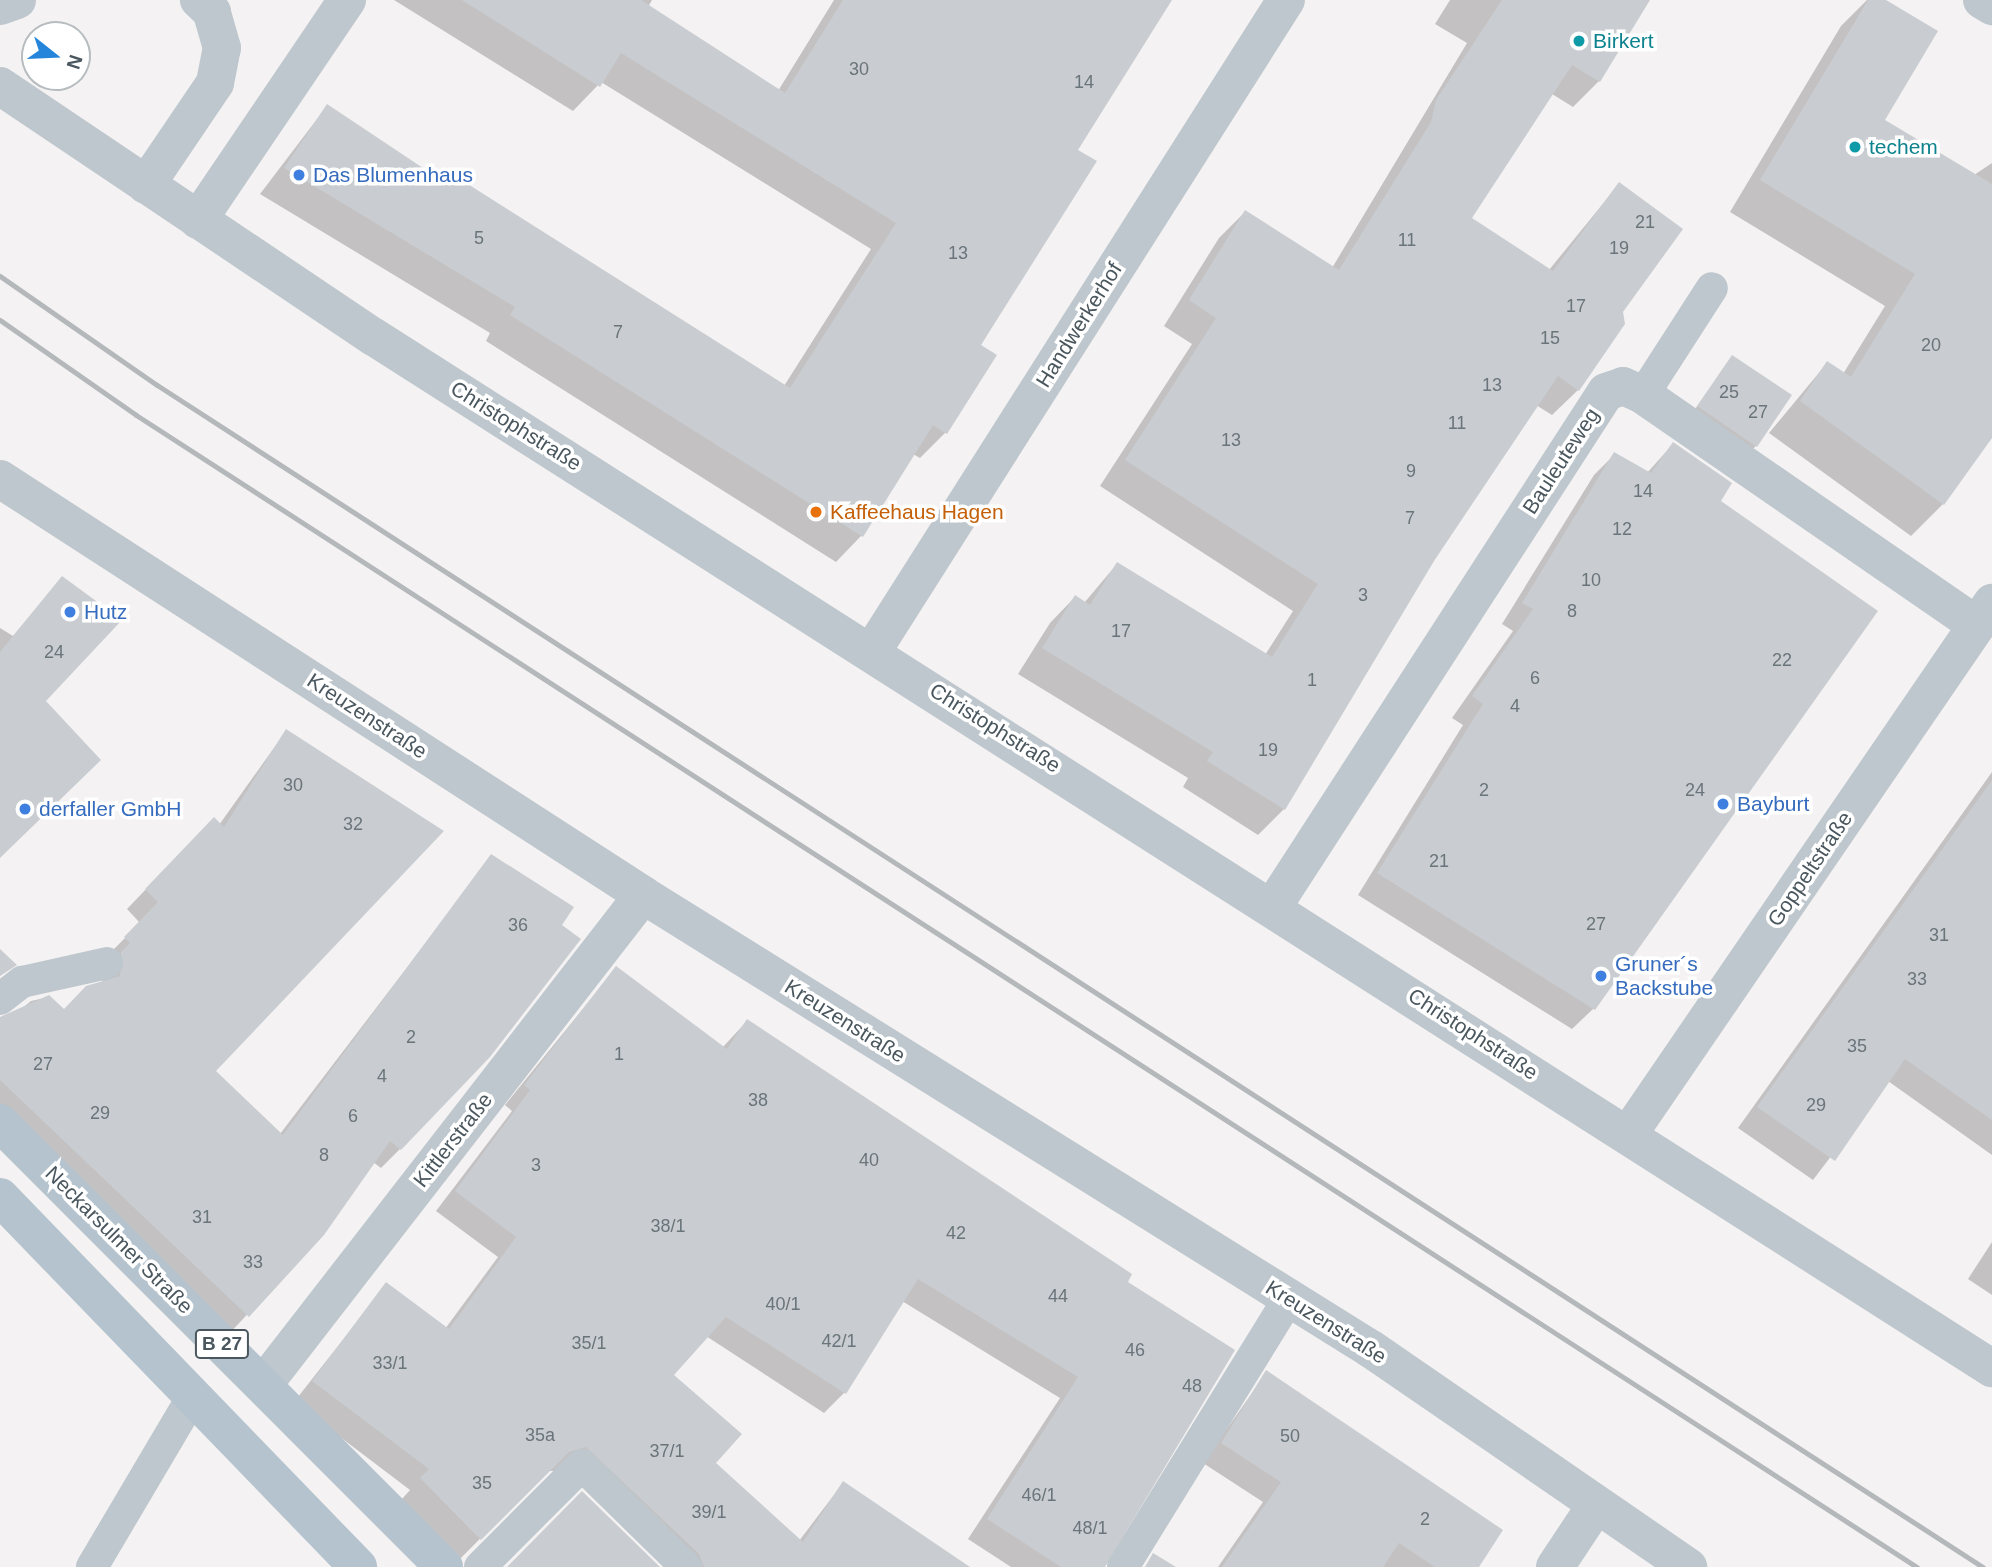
<!DOCTYPE html>
<html>
<head>
<meta charset="utf-8">
<style>
  body { margin:0 }
  #map { position:relative; width:1992px; height:1567px; overflow:hidden; background:#f4f2f2; font-family:Helvetica,sans-serif }
  div>[style] { position:absolute }
  [style*='--x'] { left:calc(var(--x)*1px); top:calc(var(--y)*1px); width:calc(var(--w)*1px); rotate:calc(var(--a)*1deg) }
  .shadow>* { inset:0; background:#0003 }
  .building>* { inset:0; background:#c9cdd1 }
  .lane>* { height:32px; margin:-16px; padding:0 16px; transform-origin:16px; border-radius:16px; background:#bec7cd }
  .street>* { height:38px; margin:-19px; padding:0 19px; transform-origin:19px; border-radius:19px; background:#bec7cd }
  .primary>* { height:38px; margin:-19px; padding:0 19px; transform-origin:19px; border-radius:19px; background:#b4c3ce }
  .rail>* { height:5px; margin:-2.5px; padding:0 2.5px; transform-origin:2.5px; border-radius:2.5px; background:#b4b8bb }
  .dots>* { width:19px; height:19px; translate:-50% -50%; box-sizing:border-box; border:4px solid #fff; border-radius:50% }
  span { translate:-50% -50%; white-space:nowrap; text-align:center; line-height:1.15; -webkit-text-stroke:7px #fff; paint-order:stroke }
  .number-label { font-size:18px; color:#6a747b }
  .number-label span { -webkit-text-stroke-width:0 }
  .shield-label span { padding:2px 5px; background:#fff; border:2px solid; border-radius:5px; -webkit-text-stroke-width:0 }
  .shield-label { font-size:19px; color:#4a575e; font-weight:700 }
  .culture-label { font-size:21px; color:#0d838f }
  .left { translate:0 -50%; text-align:left }
  .shop-label { font-size:21px; color:#366cbe }
  .street-label { font-size:21px; color:#4a575e }
  .food-label { font-size:21px; color:#c56008 }
  .north { position:absolute; left:21px; top:21px; width:70px; height:70px; box-sizing:border-box; background:#fff; border:2px solid #b7bcbf; border-radius:50%; rotate:108deg; font-size:19px; font-weight:700; line-height:28px; text-align:center; color:#4a575e }
  .north::after { content:''; display:block; margin:auto; width:24px; height:32px; background:#2585da; clip-path:polygon(50% 0,100% 100%,50% 72%,0 100%) }
</style>
</head>
<body>
<div id="map">
  <div class="shadow">
    <i style="clip-path:polygon(394px 0,652px 0,648px 7px,778px 91px,834px 0,1170px 0,1076px 150px,978px 345px,945px 433px,920px 458px,913px 454px,861px 536px,836px 562px,486px 341px,490px 333px,260px 194px,327px 106px,436px 179px,444px 171px,784px 386px,871px 249px,601px 82px,573px 111px)"></i>
    <i style="clip-path:polygon(1450px 0,1648px 0,1599px 81px,1573px 107px,1552px 94px,1469px 218px,1549px 270px,1619px 184px,1621px 311px,1578px 390px,1552px 415px,1536px 405px,1432px 560px,1284px 809px,1258px 835px,1183px 787px,1188px 778px,1018px 674px,1050px 623px,1075px 597px,1084px 603px,1117px 564px,1265px 655px,1293px 611px,1100px 486px,1192px 344px,1164px 326px,1219px 238px,1245px 212px,1332px 268px,1467px 43px,1435px 24px)"></i>
    <i style="clip-path:polygon(1867px 0,1883px 0,1882px 121px,1974px 175px,1992px 163px,1992px 435px,1943px 504px,1911px 536px,1769px 433px,1827px 363px,1843px 374px,1885px 306px,1730px 212px,1841px 26px)"></i>
    <i style="clip-path:polygon(1733px 357px,1756px 446px,1746px 455px,1690px 416px)"></i>
    <i style="clip-path:polygon(1673px 444px,1718px 501px,1593px 1009px,1572px 1029px,1358px 895px,1463px 725px,1452px 718px,1513px 631px,1502px 624px,1594px 475px,1615px 454px,1647px 473px)"></i>
    <i style="clip-path:polygon(62px 578px,43px 701px,0 856px,0 628px,13px 636px)"></i>
    <i style="clip-path:polygon(286px 731px,213px 1071px,280px 1134px,492px 856px,400px 1149px,381px 1168px,373px 1162px,322px 1234px,228px 1335px,0 1116px,0 1026px,31px 1001px,49px 997px,64px 1011px,102px 983px,106px 957px,140px 923px,127px 909px,195px 838px,219px 825px)"></i>
    <i style="clip-path:polygon(1992px 772px,1992px 1155px,1888px 1081px,1813px 1180px,1738px 1128px)"></i>
    <i style="clip-path:polygon(616px 968px,722px 1048px,747px 1021px,1125px 1282px,1105px 1567px,1011px 1567px,968px 1539px,1060px 1398px,902px 1301px,844px 1393px,824px 1413px,706px 1336px,671px 1375px,714px 1463px,799px 1541px,843px 1483px,912px 1567px,672px 1567px,575px 1471px,547px 1471px,460px 1559px,402px 1499px,410px 1490px,294px 1402px,386px 1285px,445px 1329px,498px 1257px,436px 1211px,512px 1111px,505px 1105px)"></i>
    <i style="clip-path:polygon(1992px 1242px,1992px 1295px,1968px 1279px)"></i>
    <i style="clip-path:polygon(1266px 1373px,1477px 1567px,1218px 1567px,1263px 1502px,1203px 1463px)"></i>
  </div>
  <div class="building">
    <i style="clip-path:polygon(462px 0,641px 0,785px 93px,843px 0,1172px 0,1078px 150px,1097px 161px,981px 345px,997px 355px,947px 434px,933px 425px,863px 537px,510px 315px,515px 307px,284px 168px,327px 104px,438px 178px,444px 169px,790px 388px,896px 223px,621px 53px,600px 87px)"></i>
    <i style="clip-path:polygon(1502px 0,1650px 0,1600px 82px,1572px 65px,1472px 218px,1553px 271px,1619px 182px,1683px 229px,1623px 312px,1625px 324px,1579px 391px,1558px 376px,1434px 561px,1285px 810px,1207px 761px,1213px 752px,1042px 648px,1075px 595px,1090px 605px,1117px 562px,1272px 657px,1318px 584px,1125px 460px,1216px 318px,1189px 300px,1245px 210px,1339px 270px,1431px 122px,1436px 100px)"></i>
    <i style="clip-path:polygon(1868px 0,1886px 0,1938px 31px,1885px 120px,1992px 184px,1992px 438px,1944px 505px,1800px 401px,1827px 361px,1851px 377px,1915px 274px,1760px 180px)"></i>
    <i style="clip-path:polygon(1732px 355px,1792px 395px,1757px 447px,1697px 406px)"></i>
    <i style="clip-path:polygon(1673px 442px,1732px 483px,1721px 501px,1878px 611px,1595px 1010px,1377px 873px,1483px 704px,1472px 696px,1533px 609px,1522px 603px,1614px 452px,1651px 473px)"></i>
    <i style="clip-path:polygon(62px 576px,122px 620px,46px 701px,101px 760px,0 858px,0 652px)"></i>
    <i style="clip-path:polygon(286px 729px,444px 831px,216px 1071px,283px 1135px,491px 854px,574px 907px,562px 925px,581px 939px,490px 1057px,401px 1150px,390px 1141px,324px 1235px,249px 1317px,0 1080px,0 1017px,49px 995px,64px 1009px,86px 986px,120px 976px,121px 952px,130px 943px,124px 937px,158px 902px,145px 889px,214px 817px,224px 827px)"></i>
    <i style="clip-path:polygon(1992px 780px,1992px 1120px,1905px 1059px,1835px 1161px,1757px 1107px)"></i>
    <i style="clip-path:polygon(0 949px,17px 965px,0 976px)"></i>
    <i style="clip-path:polygon(616px 966px,727px 1049px,747px 1019px,1132px 1274px,1128px 1282px,1235px 1350px,1105px 1567px,1061px 1567px,987px 1519px,1078px 1377px,918px 1279px,846px 1394px,726px 1317px,674px 1375px,742px 1434px,716px 1463px,803px 1542px,843px 1481px,970px 1567px,704px 1567px,699px 1554px,586px 1447px,569px 1452px,481px 1540px,420px 1478px,429px 1469px,312px 1381px,386px 1282px,449px 1329px,516px 1237px,455px 1191px,530px 1090px,524px 1085px)"></i>
    <i style="clip-path:polygon(1266px 1370px,1503px 1530px,1479px 1567px,1435px 1567px,1399px 1543px,1383px 1567px,1222px 1567px,1281px 1482px,1221px 1443px)"></i>
    <i style="clip-path:polygon(582px 1491px,660px 1567px,507px 1567px)"></i>
    <i style="clip-path:polygon(1153px 1553px,1176px 1567px,1145px 1567px)"></i>
  </div>
  <div class="lane">
    <i style="--x:1643;--y:395;--w:127;--a:-57.2"></i>
    <i style="--x:0;--y:999;--w:28;--a:-38"></i>
    <i style="--x:22;--y:982;--w:87;--a:-12.6"></i>
    <i style="--x:92;--y:1567;--w:199;--a:-59.4"></i>
    <i style="--x:480;--y:1567;--w:144;--a:-45"></i>
    <i style="--x:582;--y:1465;--w:146;--a:44.4"></i>
    <i style="--x:1123;--y:1567;--w:316;--a:-58.3"></i>
  </div>
  <div class="street">
    <i style="--x:1982;--y:0;--w:12;--a:31"></i>
    <i style="--x:0;--y:6;--w:18;--a:-19"></i>
    <i style="--x:0;--y:86;--w:450;--a:33.9"></i>
    <i style="--x:374;--y:337;--w:1919;--a:32.51"></i>
    <i style="--x:146;--y:185;--w:123;--a:-55.9"></i>
    <i style="--x:215;--y:83;--w:36;--a:-79"></i>
    <i style="--x:222;--y:48;--w:37;--a:-106"></i>
    <i style="--x:212;--y:12;--w:18;--a:-137"></i>
    <i style="--x:198;--y:220;--w:266;--a:-55.9"></i>
    <i style="--x:0;--y:479;--w:766;--a:32.9"></i>
    <i style="--x:643;--y:895;--w:858;--a:31.95"></i>
    <i style="--x:1371;--y:1349;--w:385;--a:34.5"></i>
    <i style="--x:873;--y:650;--w:770;--a:-57.57"></i>
    <i style="--x:1274;--y:905;--w:611;--a:-57.09"></i>
    <i style="--x:1606;--y:392;--w:18;--a:-19"></i>
    <i style="--x:1623;--y:386;--w:22;--a:24"></i>
    <i style="--x:1643;--y:395;--w:405;--a:34.6"></i>
    <i style="--x:1628;--y:1135;--w:645;--a:-55.62"></i>
    <i style="--x:263;--y:1385;--w:620;--a:-52.21"></i>
    <i style="--x:1555;--y:1567;--w:74;--a:-56.5"></i>
  </div>
  <div class="primary">
    <i style="--x:0;--y:1123;--w:628;--a:45"></i>
    <i style="--x:0;--y:1197;--w:515;--a:45.94"></i>
  </div>
  <div class="rail">
    <i style="--x:0;--y:276;--w:191;--a:34.8"></i>
    <i style="--x:157;--y:385;--w:2175;--a:32.92"></i>
    <i style="--x:0;--y:320;--w:166;--a:34.9"></i>
    <i style="--x:136;--y:415;--w:2121;--a:32.9"></i>
  </div>
  <div class="dots">
    <i style="left:1579px;top:41px;background:#0f9aa8"></i>
    <i style="left:1855px;top:147px;background:#0f9aa8"></i>
    <i style="left:299px;top:175px;background:#3f7fe0"></i>
    <i style="left:816px;top:512px;background:#e8710a"></i>
    <i style="left:70px;top:612px;background:#3f7fe0"></i>
    <i style="left:1723px;top:804px;background:#3f7fe0"></i>
    <i style="left:25px;top:809px;background:#3f7fe0"></i>
    <i style="left:1601px;top:976px;background:#3f7fe0"></i>
  </div>
  <div class="number-label">
    <span style="left:859px;top:69px">30</span>
    <span style="left:1084px;top:82px">14</span>
    <span style="left:1645px;top:222px">21</span>
    <span style="left:479px;top:238px">5</span>
    <span style="left:1407px;top:240px">11</span>
    <span style="left:1619px;top:248px">19</span>
    <span style="left:958px;top:253px">13</span>
    <span style="left:1576px;top:306px">17</span>
    <span style="left:618px;top:332px">7</span>
    <span style="left:1550px;top:338px">15</span>
    <span style="left:1931px;top:345px">20</span>
    <span style="left:1492px;top:385px">13</span>
    <span style="left:1729px;top:392px">25</span>
    <span style="left:1758px;top:412px">27</span>
    <span style="left:1457px;top:423px">11</span>
    <span style="left:1231px;top:440px">13</span>
    <span style="left:1411px;top:471px">9</span>
    <span style="left:1643px;top:491px">14</span>
    <span style="left:1410px;top:518px">7</span>
    <span style="left:1622px;top:529px">12</span>
    <span style="left:1591px;top:580px">10</span>
    <span style="left:1363px;top:595px">3</span>
    <span style="left:1572px;top:611px">8</span>
    <span style="left:1121px;top:631px">17</span>
    <span style="left:54px;top:652px">24</span>
    <span style="left:1782px;top:660px">22</span>
    <span style="left:1535px;top:678px">6</span>
    <span style="left:1312px;top:680px">1</span>
    <span style="left:1515px;top:706px">4</span>
    <span style="left:1268px;top:750px">19</span>
    <span style="left:293px;top:785px">30</span>
    <span style="left:1484px;top:790px">2</span>
    <span style="left:1695px;top:790px">24</span>
    <span style="left:353px;top:824px">32</span>
    <span style="left:1439px;top:861px">21</span>
    <span style="left:1596px;top:924px">27</span>
    <span style="left:518px;top:925px">36</span>
    <span style="left:1939px;top:935px">31</span>
    <span style="left:1917px;top:979px">33</span>
    <span style="left:411px;top:1037px">2</span>
    <span style="left:1857px;top:1046px">35</span>
    <span style="left:619px;top:1054px">1</span>
    <span style="left:43px;top:1064px">27</span>
    <span style="left:382px;top:1076px">4</span>
    <span style="left:758px;top:1100px">38</span>
    <span style="left:1816px;top:1105px">29</span>
    <span style="left:100px;top:1113px">29</span>
    <span style="left:353px;top:1116px">6</span>
    <span style="left:324px;top:1155px">8</span>
    <span style="left:869px;top:1160px">40</span>
    <span style="left:536px;top:1165px">3</span>
    <span style="left:202px;top:1217px">31</span>
    <span style="left:668px;top:1226px">38/1</span>
    <span style="left:956px;top:1233px">42</span>
    <span style="left:253px;top:1262px">33</span>
    <span style="left:1058px;top:1296px">44</span>
    <span style="left:783px;top:1304px">40/1</span>
    <span style="left:839px;top:1341px">42/1</span>
    <span style="left:589px;top:1343px">35/1</span>
    <span style="left:1135px;top:1350px">46</span>
    <span style="left:390px;top:1363px">33/1</span>
    <span style="left:1192px;top:1386px">48</span>
    <span style="left:540px;top:1435px">35a</span>
    <span style="left:1290px;top:1436px">50</span>
    <span style="left:667px;top:1451px">37/1</span>
    <span style="left:482px;top:1483px">35</span>
    <span style="left:1039px;top:1495px">46/1</span>
    <span style="left:709px;top:1512px">39/1</span>
    <span style="left:1425px;top:1519px">2</span>
    <span style="left:1090px;top:1528px">48/1</span>
  </div>
  <div class="shield-label">
    <span style="left:222px;top:1344px">B 27</span>
  </div>
  <div class="culture-label">
    <span class="left" style="left:1593px;top:41px">Birkert</span>
    <span class="left" style="left:1869px;top:147px">techem</span>
  </div>
  <div class="shop-label">
    <span class="left" style="left:313px;top:175px">Das Blumenhaus</span>
    <span class="left" style="left:84px;top:612px">Hutz</span>
    <span class="left" style="left:1737px;top:804px">Bayburt</span>
    <span class="left" style="left:39px;top:809px">derfaller GmbH</span>
    <span class="left" style="left:1615px;top:976px">Gruner´s<br>Backstube</span>
  </div>
  <div class="street-label">
    <span style="left:1079px;top:325px;rotate:-58deg">Handwerkerhof</span>
    <span style="left:516px;top:426px;rotate:32deg">Christophstraße</span>
    <span style="left:1561px;top:461px;rotate:-57deg">Bauleuteweg</span>
    <span style="left:367px;top:716px;rotate:33deg">Kreuzenstraße</span>
    <span style="left:995px;top:728px;rotate:32deg">Christophstraße</span>
    <span style="left:1810px;top:869px;rotate:-56deg">Goppeltstraße</span>
    <span style="left:845px;top:1021px;rotate:32deg">Kreuzenstraße</span>
    <span style="left:1473px;top:1034px;rotate:33deg">Christophstraße</span>
    <span style="left:453px;top:1140px;rotate:-52deg">Kittlerstraße</span>
    <span style="left:119px;top:1240px;rotate:45deg">Neckarsulmer Straße</span>
    <span style="left:1326px;top:1322px;rotate:32deg">Kreuzenstraße</span>
  </div>
  <div class="food-label">
    <span class="left" style="left:830px;top:512px">Kaffeehaus Hagen</span>
  </div>
  <div class="north">N</div>
</div>
</body>
</html>
